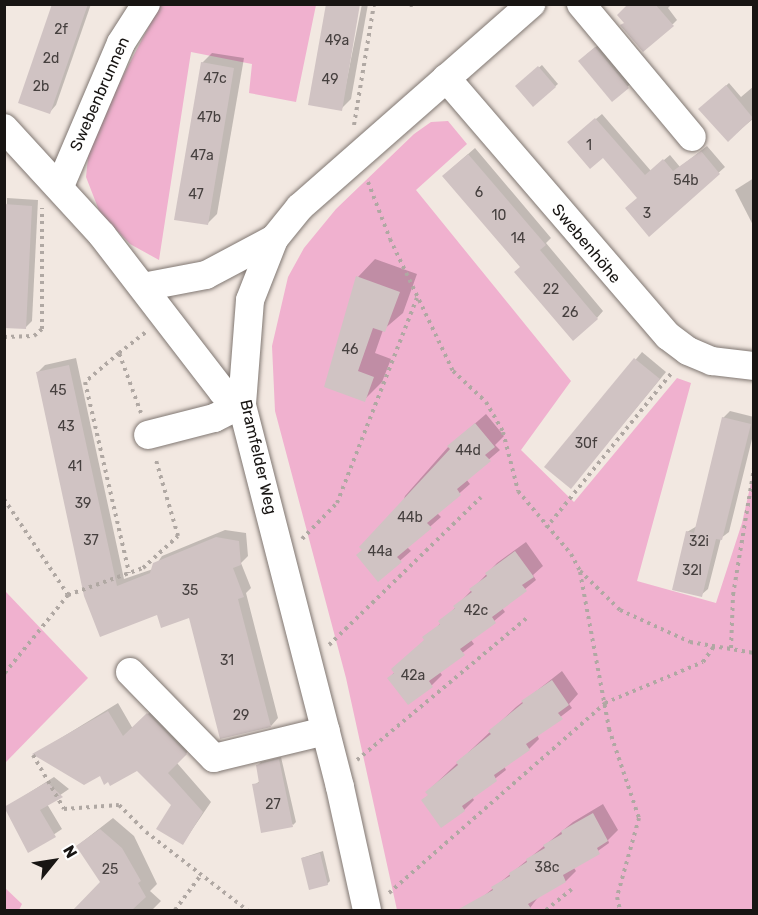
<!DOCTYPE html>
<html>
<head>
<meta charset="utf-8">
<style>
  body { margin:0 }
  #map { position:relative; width:758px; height:915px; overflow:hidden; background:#f2e8e1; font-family:Rubik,sans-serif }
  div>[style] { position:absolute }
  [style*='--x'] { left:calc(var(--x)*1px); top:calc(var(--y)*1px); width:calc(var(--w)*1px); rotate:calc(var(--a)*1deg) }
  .green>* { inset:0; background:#f0b1cf }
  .shadow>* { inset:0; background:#0003 }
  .building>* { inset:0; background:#d0c3c3 }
  .path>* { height:4px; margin-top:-2px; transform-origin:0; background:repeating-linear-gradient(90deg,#b0a8a3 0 3px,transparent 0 7.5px) }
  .roads { filter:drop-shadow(0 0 2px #807772) drop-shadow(0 0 2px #807772) }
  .minor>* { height:28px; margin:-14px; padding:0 14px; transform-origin:14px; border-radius:14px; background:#fff }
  span { translate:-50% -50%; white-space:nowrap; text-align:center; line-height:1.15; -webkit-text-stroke:5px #fff; paint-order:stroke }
  .number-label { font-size:14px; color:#46403f }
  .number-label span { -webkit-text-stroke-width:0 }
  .street-label { font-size:16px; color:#181513 }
  .frame { position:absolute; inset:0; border:6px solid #181513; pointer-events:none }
  .north { position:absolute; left:24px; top:831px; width:60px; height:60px; -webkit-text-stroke:4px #fff; paint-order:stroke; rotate:60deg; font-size:16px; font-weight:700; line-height:24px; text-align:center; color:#181513 }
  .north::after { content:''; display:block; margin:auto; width:21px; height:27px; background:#181513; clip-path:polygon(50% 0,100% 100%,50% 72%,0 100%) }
</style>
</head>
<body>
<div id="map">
  <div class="green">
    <i style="clip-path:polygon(160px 5px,316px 5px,296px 102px,249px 93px,252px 64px,191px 52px,159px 260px,130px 244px,100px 213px,86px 177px,89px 148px,102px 116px)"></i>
    <i style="clip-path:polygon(448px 121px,467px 144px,416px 190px,571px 381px,521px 450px,574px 502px,677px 378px,691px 383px,637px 581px,716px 603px,742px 523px,753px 474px,753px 910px,397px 910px,346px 678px,275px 411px,272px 346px,288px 277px,304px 248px,336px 209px,414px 134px,431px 122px)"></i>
    <i style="clip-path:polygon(5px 591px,88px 678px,5px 763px)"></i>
    <i style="clip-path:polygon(4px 887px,22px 904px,19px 910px,5px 910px)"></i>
  </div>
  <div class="shadow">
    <i style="clip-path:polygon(54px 4px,91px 4px,56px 105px,50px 112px)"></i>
    <i style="clip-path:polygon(362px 4px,368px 4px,351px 99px,341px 109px)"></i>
    <i style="clip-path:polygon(630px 4px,672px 4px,668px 8px,677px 20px,673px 24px,625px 22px)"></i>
    <i style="clip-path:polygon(603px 41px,635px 80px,612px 100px,586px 55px)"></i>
    <i style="clip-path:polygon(212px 53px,244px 58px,217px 214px,207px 224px,202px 63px)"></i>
    <i style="clip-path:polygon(542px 65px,558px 84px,533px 105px,517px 86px)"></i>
    <i style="clip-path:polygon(729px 83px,741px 97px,754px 86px,754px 118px,728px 140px,700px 109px)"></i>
    <i style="clip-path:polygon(602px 114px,651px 171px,670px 155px,680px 167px,707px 146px,725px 167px,649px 235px,639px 198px,603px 156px,574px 137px)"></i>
    <i style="clip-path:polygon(475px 148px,551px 238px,546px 243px,603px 311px,597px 318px,521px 267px,451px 169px)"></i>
    <i style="clip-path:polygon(754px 178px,754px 227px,735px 190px)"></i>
    <i style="clip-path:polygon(7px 198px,38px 200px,32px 321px,25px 328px,4px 326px)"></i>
    <i style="clip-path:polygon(375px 259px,417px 274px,403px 313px,383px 330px,375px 353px,391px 359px,382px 382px,364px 400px,325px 386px,358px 277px)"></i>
    <i style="clip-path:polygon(642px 352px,666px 372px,577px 480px,547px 467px)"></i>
    <i style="clip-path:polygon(76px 358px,124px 579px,153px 569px,162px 556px,225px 530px,246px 533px,248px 556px,241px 563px,251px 588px,246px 593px,278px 718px,271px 726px,190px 616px,157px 614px,100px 635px,37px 373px,45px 365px)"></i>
    <i style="clip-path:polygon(730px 411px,754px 417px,754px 431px,729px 532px,721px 538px,708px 589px,701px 595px,687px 532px,697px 526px,723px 418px)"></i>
    <i style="clip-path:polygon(486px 414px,504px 436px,495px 445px,500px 450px,466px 479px,470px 484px,437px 513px,441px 517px,407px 547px,411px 551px,378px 580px,405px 496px,449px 446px)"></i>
    <i style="clip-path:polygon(526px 542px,543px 566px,533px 575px,536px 580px,502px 608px,505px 612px,471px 640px,474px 644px,439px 671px,442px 675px,432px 685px,408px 703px,389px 678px,497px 563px)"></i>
    <i style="clip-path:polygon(562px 671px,578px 694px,569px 704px,572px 708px,537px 735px,539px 739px,529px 749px,504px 766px,506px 770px,472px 797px,474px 800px,464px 810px,441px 826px,427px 792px,516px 707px)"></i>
    <i style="clip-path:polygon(118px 703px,133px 729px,157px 705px,195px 744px,177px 763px,211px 802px,183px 843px,172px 805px,137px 769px,100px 774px,35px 754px)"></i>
    <i style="clip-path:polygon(281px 757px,296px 822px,293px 825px,254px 785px,260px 781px,258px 765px,261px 762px)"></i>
    <i style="clip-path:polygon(54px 777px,69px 789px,47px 804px,62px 829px,29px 851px,5px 808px)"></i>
    <i style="clip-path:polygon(603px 804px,618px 830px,608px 840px,609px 843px,574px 868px,576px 871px,566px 881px,539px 896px,530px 908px,467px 910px,573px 822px)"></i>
    <i style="clip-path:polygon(113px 818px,134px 836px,157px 884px,150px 891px,161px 901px,152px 910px,75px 910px,102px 883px,77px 846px)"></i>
    <i style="clip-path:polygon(323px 851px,330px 881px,327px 884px,302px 858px)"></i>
  </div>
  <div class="building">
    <i style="clip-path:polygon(52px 4px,88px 4px,50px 114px,18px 103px)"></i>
    <i style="clip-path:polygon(326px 4px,360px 4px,342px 111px,308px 105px)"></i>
    <i style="clip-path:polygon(628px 4px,655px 4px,674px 26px,643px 52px,620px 25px,624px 23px,617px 15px)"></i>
    <i style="clip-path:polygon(595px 47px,629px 88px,612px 102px,578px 61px)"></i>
    <i style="clip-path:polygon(201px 62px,234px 68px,208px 225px,174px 220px)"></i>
    <i style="clip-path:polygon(538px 66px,556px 87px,533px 107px,515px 86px)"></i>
    <i style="clip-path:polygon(726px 85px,753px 118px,728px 142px,698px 109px)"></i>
    <i style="clip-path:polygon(595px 118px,645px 175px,663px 159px,673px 171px,701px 151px,720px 174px,649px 237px,625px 208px,637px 198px,603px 158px,590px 169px,567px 142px)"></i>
    <i style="clip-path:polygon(468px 154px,546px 245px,540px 250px,598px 319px,573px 341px,514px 272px,520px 267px,442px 176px)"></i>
    <i style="clip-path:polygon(4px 204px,32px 206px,26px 329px,4px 328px)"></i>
    <i style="clip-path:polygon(356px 276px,400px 292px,385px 332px,373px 328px,358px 371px,374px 377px,365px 402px,324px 387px)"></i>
    <i style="clip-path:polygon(634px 358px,660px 379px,571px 489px,544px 467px)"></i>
    <i style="clip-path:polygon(69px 365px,117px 586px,150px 573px,153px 563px,216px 537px,239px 541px,241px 565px,233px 568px,244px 597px,238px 599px,271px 727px,220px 739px,189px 618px,161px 628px,157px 615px,100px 637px,84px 596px,36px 372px)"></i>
    <i style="clip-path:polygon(722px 417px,751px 424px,722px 540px,716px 539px,702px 597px,672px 590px,686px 531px,694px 533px)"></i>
    <i style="clip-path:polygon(475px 423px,495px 447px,485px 455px,491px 461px,457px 489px,461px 495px,427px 523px,432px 528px,397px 557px,402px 562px,378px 582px,356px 555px,362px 550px,359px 547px,450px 449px,447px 446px)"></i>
    <i style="clip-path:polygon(515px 551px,534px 577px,522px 585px,527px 591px,492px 617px,496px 623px,460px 649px,465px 655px,429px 681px,433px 687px,408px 705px,387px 678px,394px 673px,391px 669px,424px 640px,422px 637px,440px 624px,438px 621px,455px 608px,453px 606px,472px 592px,469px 589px,487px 576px,485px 573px)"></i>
    <i style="clip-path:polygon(552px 680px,569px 705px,558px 713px,563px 719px,526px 744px,530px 750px,494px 775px,497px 781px,462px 806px,465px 811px,441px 828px,421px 800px,428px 795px,425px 792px,458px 765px,456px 762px,491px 734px,488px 731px,523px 703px,521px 701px)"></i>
    <i style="clip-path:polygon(108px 711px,123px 736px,147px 713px,187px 754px,168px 773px,203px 812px,183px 845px,156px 829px,171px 805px,137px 771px,110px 786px,108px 782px,104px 785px,100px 776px,84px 785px,32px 754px)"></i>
    <i style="clip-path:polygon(279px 759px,293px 827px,261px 833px,252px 784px,259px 783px,256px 765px)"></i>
    <i style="clip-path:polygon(47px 782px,63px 797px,40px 810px,56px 837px,28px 853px,4px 807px)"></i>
    <i style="clip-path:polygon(593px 813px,608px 841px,597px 848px,600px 854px,563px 875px,566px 882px,528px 904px,532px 910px,457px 910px,493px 890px,491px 887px,510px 876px,509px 873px,527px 862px,526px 859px,545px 848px,543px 845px,562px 834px,561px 831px)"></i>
    <i style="clip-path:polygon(100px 829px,122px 848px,141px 881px,138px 883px,146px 897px,132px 910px,73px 910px,100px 882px,76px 846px)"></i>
    <i style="clip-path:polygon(320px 853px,328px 885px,309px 890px,301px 858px)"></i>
  </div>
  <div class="path">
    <i style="--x:411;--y:4;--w:3;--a:72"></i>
    <i style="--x:354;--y:125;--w:123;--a:-80.6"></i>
    <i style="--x:368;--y:182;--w:61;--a:68.9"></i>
    <i style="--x:390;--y:239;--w:146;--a:64.5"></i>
    <i style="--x:453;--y:371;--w:45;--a:43.2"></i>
    <i style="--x:486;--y:402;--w:34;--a:60"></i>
    <i style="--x:503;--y:432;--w:61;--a:75.7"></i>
    <i style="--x:518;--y:491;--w:82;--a:49.9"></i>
    <i style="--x:571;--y:554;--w:19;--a:62"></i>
    <i style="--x:580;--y:571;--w:56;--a:44.3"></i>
    <i style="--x:620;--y:610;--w:77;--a:24.6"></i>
    <i style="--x:690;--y:642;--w:65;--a:9.8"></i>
    <i style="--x:4;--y:337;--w:30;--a:-2"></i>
    <i style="--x:34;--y:336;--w:11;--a:-41"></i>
    <i style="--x:42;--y:329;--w:121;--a:-90"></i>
    <i style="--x:119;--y:353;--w:45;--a:139.5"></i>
    <i style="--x:85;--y:382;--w:196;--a:77"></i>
    <i style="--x:141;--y:413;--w:64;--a:-110.1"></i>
    <i style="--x:119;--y:353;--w:34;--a:-38"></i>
    <i style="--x:4;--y:499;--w:115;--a:56.3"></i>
    <i style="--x:68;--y:595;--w:102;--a:129"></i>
    <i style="--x:546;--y:528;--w:202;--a:-51"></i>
    <i style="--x:302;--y:539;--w:50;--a:-45.8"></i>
    <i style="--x:337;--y:503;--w:220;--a:-68.7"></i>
    <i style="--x:580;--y:572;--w:160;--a:79.5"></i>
    <i style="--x:609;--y:729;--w:94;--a:71.4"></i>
    <i style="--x:639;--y:818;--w:82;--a:105.6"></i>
    <i style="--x:617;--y:897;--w:13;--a:77"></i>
    <i style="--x:68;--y:595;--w:80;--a:-19.8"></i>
    <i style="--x:143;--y:568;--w:47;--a:-42.4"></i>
    <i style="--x:178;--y:536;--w:82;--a:-106.2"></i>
    <i style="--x:329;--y:645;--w:212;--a:-44.2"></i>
    <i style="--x:731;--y:648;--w:53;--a:-87.8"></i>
    <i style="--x:733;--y:595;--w:129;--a:-80.6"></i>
    <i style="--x:33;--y:755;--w:62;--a:60.1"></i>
    <i style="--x:64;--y:809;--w:55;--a:-4.2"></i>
    <i style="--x:119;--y:805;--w:38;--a:45"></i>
    <i style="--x:146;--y:832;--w:128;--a:37.7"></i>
    <i style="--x:357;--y:760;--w:224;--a:-39.9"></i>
    <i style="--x:389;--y:893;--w:288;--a:-41.3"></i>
    <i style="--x:605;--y:703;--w:106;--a:-22.7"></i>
    <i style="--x:703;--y:662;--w:19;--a:-55"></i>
    <i style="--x:175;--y:910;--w:44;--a:-53.4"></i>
    <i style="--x:546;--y:910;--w:33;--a:-39"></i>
  </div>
  <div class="roads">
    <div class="minor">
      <i style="--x:581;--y:4;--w:173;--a:50.2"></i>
      <i style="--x:446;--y:78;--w:340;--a:49.3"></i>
      <i style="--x:668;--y:336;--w:25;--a:37"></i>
      <i style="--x:688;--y:351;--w:26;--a:23"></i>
      <i style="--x:712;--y:361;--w:42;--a:6.8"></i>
      <i style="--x:4;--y:128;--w:145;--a:47.5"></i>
      <i style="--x:102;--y:235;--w:198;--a:52.4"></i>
      <i style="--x:223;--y:392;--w:22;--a:32"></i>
      <i style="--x:242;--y:404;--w:31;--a:153"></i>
      <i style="--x:214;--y:418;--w:68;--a:165.6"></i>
      <i style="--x:60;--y:186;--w:155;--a:-66.9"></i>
      <i style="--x:121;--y:43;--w:46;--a:-57.3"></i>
      <i style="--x:143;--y:287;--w:64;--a:-10.8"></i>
      <i style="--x:206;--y:275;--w:77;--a:-27.9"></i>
      <i style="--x:130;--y:672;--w:120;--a:45.7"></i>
      <i style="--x:214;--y:758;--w:115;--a:-13.6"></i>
      <i style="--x:367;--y:910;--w:126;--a:-102.4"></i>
      <i style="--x:340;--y:787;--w:395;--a:-104.4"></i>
      <i style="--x:242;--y:404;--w:104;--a:-85.6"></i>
      <i style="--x:250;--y:300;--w:66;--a:-68.5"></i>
      <i style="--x:274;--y:239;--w:41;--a:-50.9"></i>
      <i style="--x:300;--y:207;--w:308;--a:-41.3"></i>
    </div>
  </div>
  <div class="number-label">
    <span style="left:61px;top:30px">2f</span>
    <span style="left:337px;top:41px">49a</span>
    <span style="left:51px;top:59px">2d</span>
    <span style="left:215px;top:79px">47c</span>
    <span style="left:330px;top:80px">49</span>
    <span style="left:41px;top:87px">2b</span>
    <span style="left:209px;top:118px">47b</span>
    <span style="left:589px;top:146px">1</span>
    <span style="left:202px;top:156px">47a</span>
    <span style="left:686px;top:181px">54b</span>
    <span style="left:479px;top:193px">6</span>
    <span style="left:196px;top:195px">47</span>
    <span style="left:647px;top:214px">3</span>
    <span style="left:499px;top:216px">10</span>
    <span style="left:518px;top:239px">14</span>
    <span style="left:551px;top:290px">22</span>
    <span style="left:570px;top:313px">26</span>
    <span style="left:350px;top:350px">46</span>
    <span style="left:58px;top:391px">45</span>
    <span style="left:66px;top:427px">43</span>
    <span style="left:586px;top:444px">30f</span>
    <span style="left:468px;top:451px">44d</span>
    <span style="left:75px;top:467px">41</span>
    <span style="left:83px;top:504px">39</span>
    <span style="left:410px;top:518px">44b</span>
    <span style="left:91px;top:541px">37</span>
    <span style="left:699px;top:542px">32i</span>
    <span style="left:380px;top:552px">44a</span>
    <span style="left:692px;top:571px">32l</span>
    <span style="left:190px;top:591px">35</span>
    <span style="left:476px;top:611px">42c</span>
    <span style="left:227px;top:661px">31</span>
    <span style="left:413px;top:676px">42a</span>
    <span style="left:241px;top:716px">29</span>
    <span style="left:273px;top:805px">27</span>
    <span style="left:547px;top:868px">38c</span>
    <span style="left:110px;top:870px">25</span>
  </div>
  <div class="street-label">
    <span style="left:100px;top:94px;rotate:-66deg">Swebenbrunnen</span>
    <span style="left:586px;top:244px;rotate:50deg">Swebenhöhe</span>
    <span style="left:258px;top:457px;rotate:77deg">Bramfelder Weg</span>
  </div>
  <div class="frame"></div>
  <div class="north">N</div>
</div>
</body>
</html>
